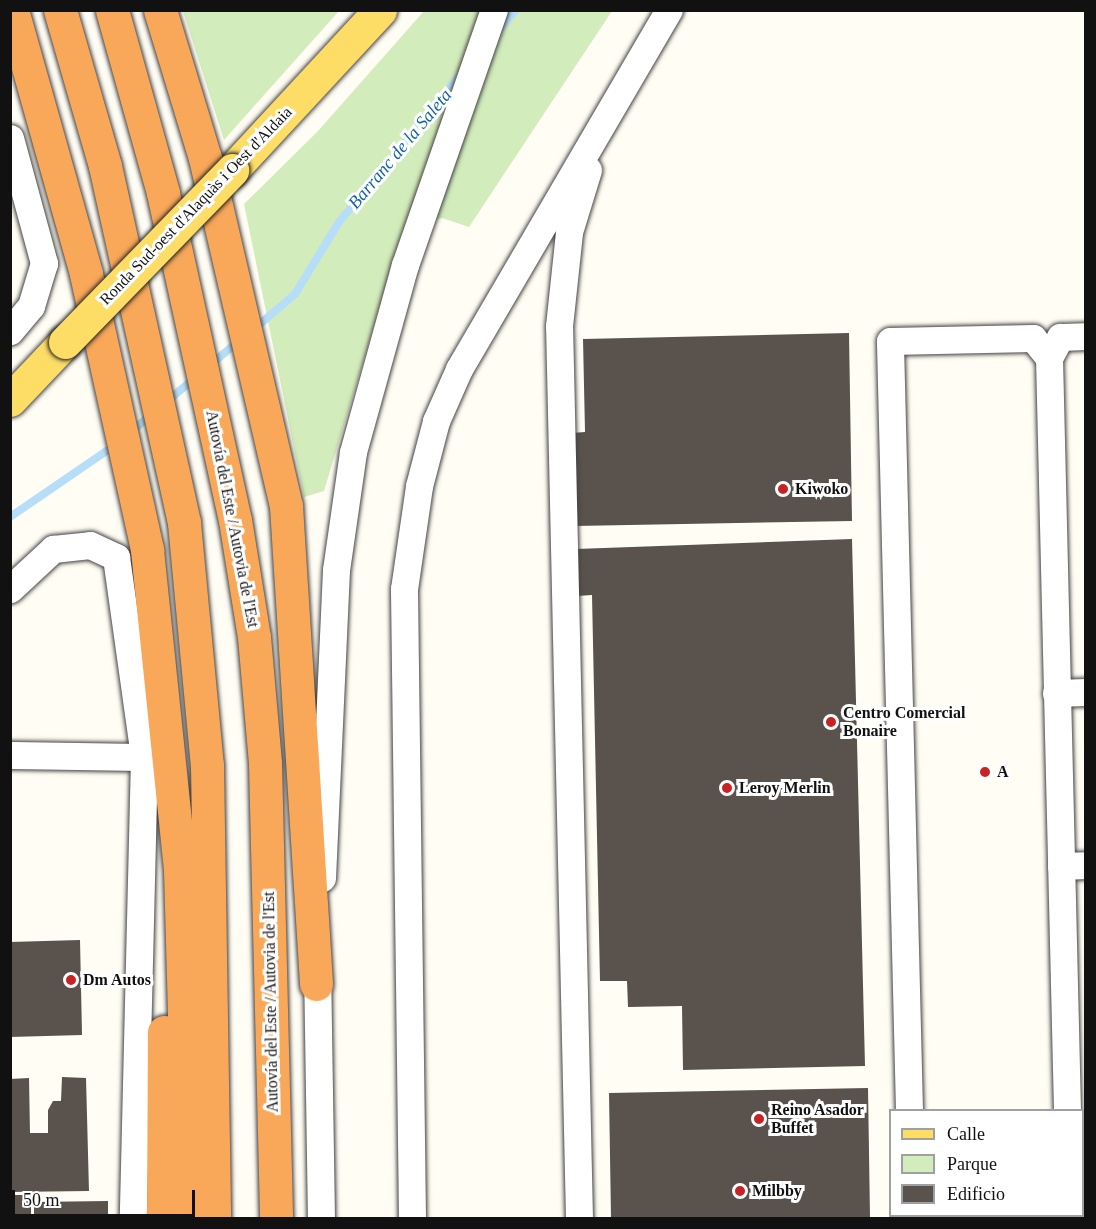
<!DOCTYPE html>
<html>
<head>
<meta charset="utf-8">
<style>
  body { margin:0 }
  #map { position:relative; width:1096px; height:1229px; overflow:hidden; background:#fffdf4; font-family:Georgia,serif }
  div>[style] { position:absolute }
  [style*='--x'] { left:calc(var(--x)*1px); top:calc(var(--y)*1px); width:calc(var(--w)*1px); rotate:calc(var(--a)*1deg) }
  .green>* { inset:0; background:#d3ecbb }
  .stream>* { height:8px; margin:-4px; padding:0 4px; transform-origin:4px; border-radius:4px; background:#b7def9 }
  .building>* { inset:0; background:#5a524c }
  .roads { filter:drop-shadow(0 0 2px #444) drop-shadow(0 0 2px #444) }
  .minor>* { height:27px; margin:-13.5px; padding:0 13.5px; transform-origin:13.5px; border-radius:13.5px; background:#fff }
  .major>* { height:33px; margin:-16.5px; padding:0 16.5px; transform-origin:16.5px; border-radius:16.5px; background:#fddd66 }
  .highway>* { height:33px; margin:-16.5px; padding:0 16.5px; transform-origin:16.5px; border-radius:16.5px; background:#f9a758 }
  .bridges { filter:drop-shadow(0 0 2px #222) drop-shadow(0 0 2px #222) }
  .major-bridge>* { height:33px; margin:-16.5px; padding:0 16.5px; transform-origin:16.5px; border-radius:16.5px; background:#fddd66 }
  .dots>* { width:16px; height:16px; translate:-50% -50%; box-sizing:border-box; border:3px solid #fff; border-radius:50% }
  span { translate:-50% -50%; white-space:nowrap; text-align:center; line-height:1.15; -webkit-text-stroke:6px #fff; paint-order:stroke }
  .street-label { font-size:16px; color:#111 }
  .poi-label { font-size:16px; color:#111; font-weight:700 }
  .left { translate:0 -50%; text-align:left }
  .water-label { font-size:18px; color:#1363a9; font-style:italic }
  .frame { position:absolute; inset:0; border:12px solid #111; pointer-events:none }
  .legend { position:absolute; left:889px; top:1109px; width:195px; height:108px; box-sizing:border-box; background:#fff; border:2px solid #a0a0a0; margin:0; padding:8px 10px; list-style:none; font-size:18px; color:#111 }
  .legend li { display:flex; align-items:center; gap:12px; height:30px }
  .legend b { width:30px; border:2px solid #a0a0a0 }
  .scale { position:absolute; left:12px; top:1190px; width:183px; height:27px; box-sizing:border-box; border:3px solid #111; border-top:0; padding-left:8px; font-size:18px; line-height:21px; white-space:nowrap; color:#111; -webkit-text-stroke:4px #fff; paint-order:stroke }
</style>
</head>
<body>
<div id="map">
  <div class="green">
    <i style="clip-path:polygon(183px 11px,183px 10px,339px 11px,224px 140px)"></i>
    <i style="clip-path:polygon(424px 11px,612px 11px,469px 227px,442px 218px,403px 229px,324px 491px,304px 497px,244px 204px,318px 131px)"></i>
  </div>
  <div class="stream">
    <i style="--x:497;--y:32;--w:29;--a:-49"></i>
    <i style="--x:253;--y:330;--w:55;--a:-40.6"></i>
    <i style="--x:295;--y:294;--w:84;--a:-58.6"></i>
    <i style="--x:339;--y:222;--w:193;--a:-50.5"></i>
    <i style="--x:209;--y:366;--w:39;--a:-40"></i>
    <i style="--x:165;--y:403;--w:39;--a:-40"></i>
    <i style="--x:131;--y:432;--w:28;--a:-41"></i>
    <i style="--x:10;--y:517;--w:127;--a:-34.4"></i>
  </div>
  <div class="building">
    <i style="clip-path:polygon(849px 333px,852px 521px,575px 526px,572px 433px,585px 432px,583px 339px)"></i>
    <i style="clip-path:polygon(852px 539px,865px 1066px,683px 1070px,682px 1006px,628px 1007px,627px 981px,600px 981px,592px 595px,577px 596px,576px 549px)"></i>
    <i style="clip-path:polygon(80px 940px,82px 1035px,10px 1037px,10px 942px)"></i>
    <i style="clip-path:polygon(62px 1077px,86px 1078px,89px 1191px,10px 1192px,10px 1079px,29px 1078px,30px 1133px,48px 1133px,48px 1110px,53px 1101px,61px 1101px)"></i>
    <i style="clip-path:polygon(868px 1088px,870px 1218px,611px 1218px,609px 1093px)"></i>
    <i style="clip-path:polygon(10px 1195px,31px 1195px,31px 1218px,10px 1218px)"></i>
    <i style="clip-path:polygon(108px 1201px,108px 1218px,34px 1218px,34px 1202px)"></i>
  </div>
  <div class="roads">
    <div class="minor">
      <i style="--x:10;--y:138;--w:130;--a:74.8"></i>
      <i style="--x:44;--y:263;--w:45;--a:106.8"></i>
      <i style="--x:31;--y:306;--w:33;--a:130"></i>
      <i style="--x:10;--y:589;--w:59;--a:-42.9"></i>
      <i style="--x:53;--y:549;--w:37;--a:-6"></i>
      <i style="--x:90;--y:545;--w:29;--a:25"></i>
      <i style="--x:116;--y:557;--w:202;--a:82"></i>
      <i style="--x:144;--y:757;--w:461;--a:91.4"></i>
      <i style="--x:1056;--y:693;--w:30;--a:-2"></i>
      <i style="--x:10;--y:755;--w:134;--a:0.9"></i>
      <i style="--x:1061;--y:866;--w:25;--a:-2"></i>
      <i style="--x:322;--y:878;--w:308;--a:-87.4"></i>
      <i style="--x:336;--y:570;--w:119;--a:-81.8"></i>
      <i style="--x:353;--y:452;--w:194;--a:-74.5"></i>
      <i style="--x:405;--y:265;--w:270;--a:-70.8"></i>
      <i style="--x:317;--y:965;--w:253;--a:89.1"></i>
      <i style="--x:909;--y:1110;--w:769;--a:-91.42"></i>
      <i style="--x:890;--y:341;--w:143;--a:-1.2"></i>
      <i style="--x:1033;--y:338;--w:26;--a:51"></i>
      <i style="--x:1067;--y:1110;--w:752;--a:-91.37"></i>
      <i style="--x:1049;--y:358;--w:24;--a:-62"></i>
      <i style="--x:1060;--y:337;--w:26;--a:-2"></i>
      <i style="--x:911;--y:1216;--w:2;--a:90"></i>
      <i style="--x:1069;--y:1216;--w:2;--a:90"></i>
      <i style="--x:412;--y:1218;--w:629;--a:-90.73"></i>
      <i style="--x:404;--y:589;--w:104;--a:-81.7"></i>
      <i style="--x:419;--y:486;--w:67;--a:-75.3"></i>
      <i style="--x:436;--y:421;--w:57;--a:-66.1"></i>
      <i style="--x:459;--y:369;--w:416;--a:-59.7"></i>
      <i style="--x:579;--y:1218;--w:892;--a:-91.28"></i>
      <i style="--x:559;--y:326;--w:95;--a:-83.9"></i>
      <i style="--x:569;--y:232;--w:65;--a:-73"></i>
    </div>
    <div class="major">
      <i style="--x:232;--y:170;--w:218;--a:-47.2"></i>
      <i style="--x:10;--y:400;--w:80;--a:-46.5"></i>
    </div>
    <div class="highway">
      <i style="--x:12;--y:10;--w:274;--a:74.3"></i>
      <i style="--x:86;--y:274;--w:283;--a:77.5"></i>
      <i style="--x:147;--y:550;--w:322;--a:84.1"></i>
      <i style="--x:180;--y:870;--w:348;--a:88.4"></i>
      <i style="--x:60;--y:10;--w:162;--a:73.9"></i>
      <i style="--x:105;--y:166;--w:366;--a:77.5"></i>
      <i style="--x:184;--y:523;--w:243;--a:84.6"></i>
      <i style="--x:207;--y:765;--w:453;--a:89.1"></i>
      <i style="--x:112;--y:10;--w:190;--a:74.4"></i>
      <i style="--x:163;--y:193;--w:335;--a:77.6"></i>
      <i style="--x:235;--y:520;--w:119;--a:80.8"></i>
      <i style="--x:254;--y:637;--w:127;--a:85"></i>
      <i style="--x:265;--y:764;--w:454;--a:88.6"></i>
      <i style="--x:160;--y:10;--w:155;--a:73.1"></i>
      <i style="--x:205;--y:158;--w:357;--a:76.9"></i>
      <i style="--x:286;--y:506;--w:479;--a:86.4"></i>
      <i style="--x:163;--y:1218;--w:186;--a:-89.7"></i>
    </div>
  </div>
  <div class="bridges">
    <div class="major-bridge">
      <i style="--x:65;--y:342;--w:240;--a:-45.8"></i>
    </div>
  </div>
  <div class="dots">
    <i style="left:783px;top:489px;background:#c82224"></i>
    <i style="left:831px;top:722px;background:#c82224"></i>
    <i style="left:985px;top:772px;background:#c82224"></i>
    <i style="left:727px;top:788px;background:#c82224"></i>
    <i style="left:71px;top:980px;background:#c82224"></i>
    <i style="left:759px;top:1119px;background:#c82224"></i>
    <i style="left:740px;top:1191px;background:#c82224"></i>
  </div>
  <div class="street-label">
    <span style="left:196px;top:206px;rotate:-46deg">Ronda Sud-oest d'Alaquàs i Oest d'Aldaia</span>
    <span style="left:232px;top:519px;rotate:79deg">Autovía del Este / Autovia de l'Est</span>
    <span style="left:271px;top:1002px;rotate:-91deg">Autovía del Este / Autovia de l'Est</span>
  </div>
  <div class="poi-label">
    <span class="left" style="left:795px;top:489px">Kiwoko</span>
    <span class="left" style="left:843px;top:722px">Centro Comercial<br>Bonaire</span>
    <span class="left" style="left:997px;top:772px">A</span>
    <span class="left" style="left:739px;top:788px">Leroy Merlin</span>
    <span class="left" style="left:83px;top:980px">Dm Autos</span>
    <span class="left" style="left:771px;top:1119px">Reino Asador<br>Buffet</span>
    <span class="left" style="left:752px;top:1191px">Milbby</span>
  </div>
  <div class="water-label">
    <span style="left:400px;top:149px;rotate:-50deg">Barranc de la Saleta</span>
  </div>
  <div class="frame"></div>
  <ul class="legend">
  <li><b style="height:8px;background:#fddd66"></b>Calle</li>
  <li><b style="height:16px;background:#d3ecbb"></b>Parque</li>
  <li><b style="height:16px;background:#5a524c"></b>Edificio</li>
  </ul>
  <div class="scale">50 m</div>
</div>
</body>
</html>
